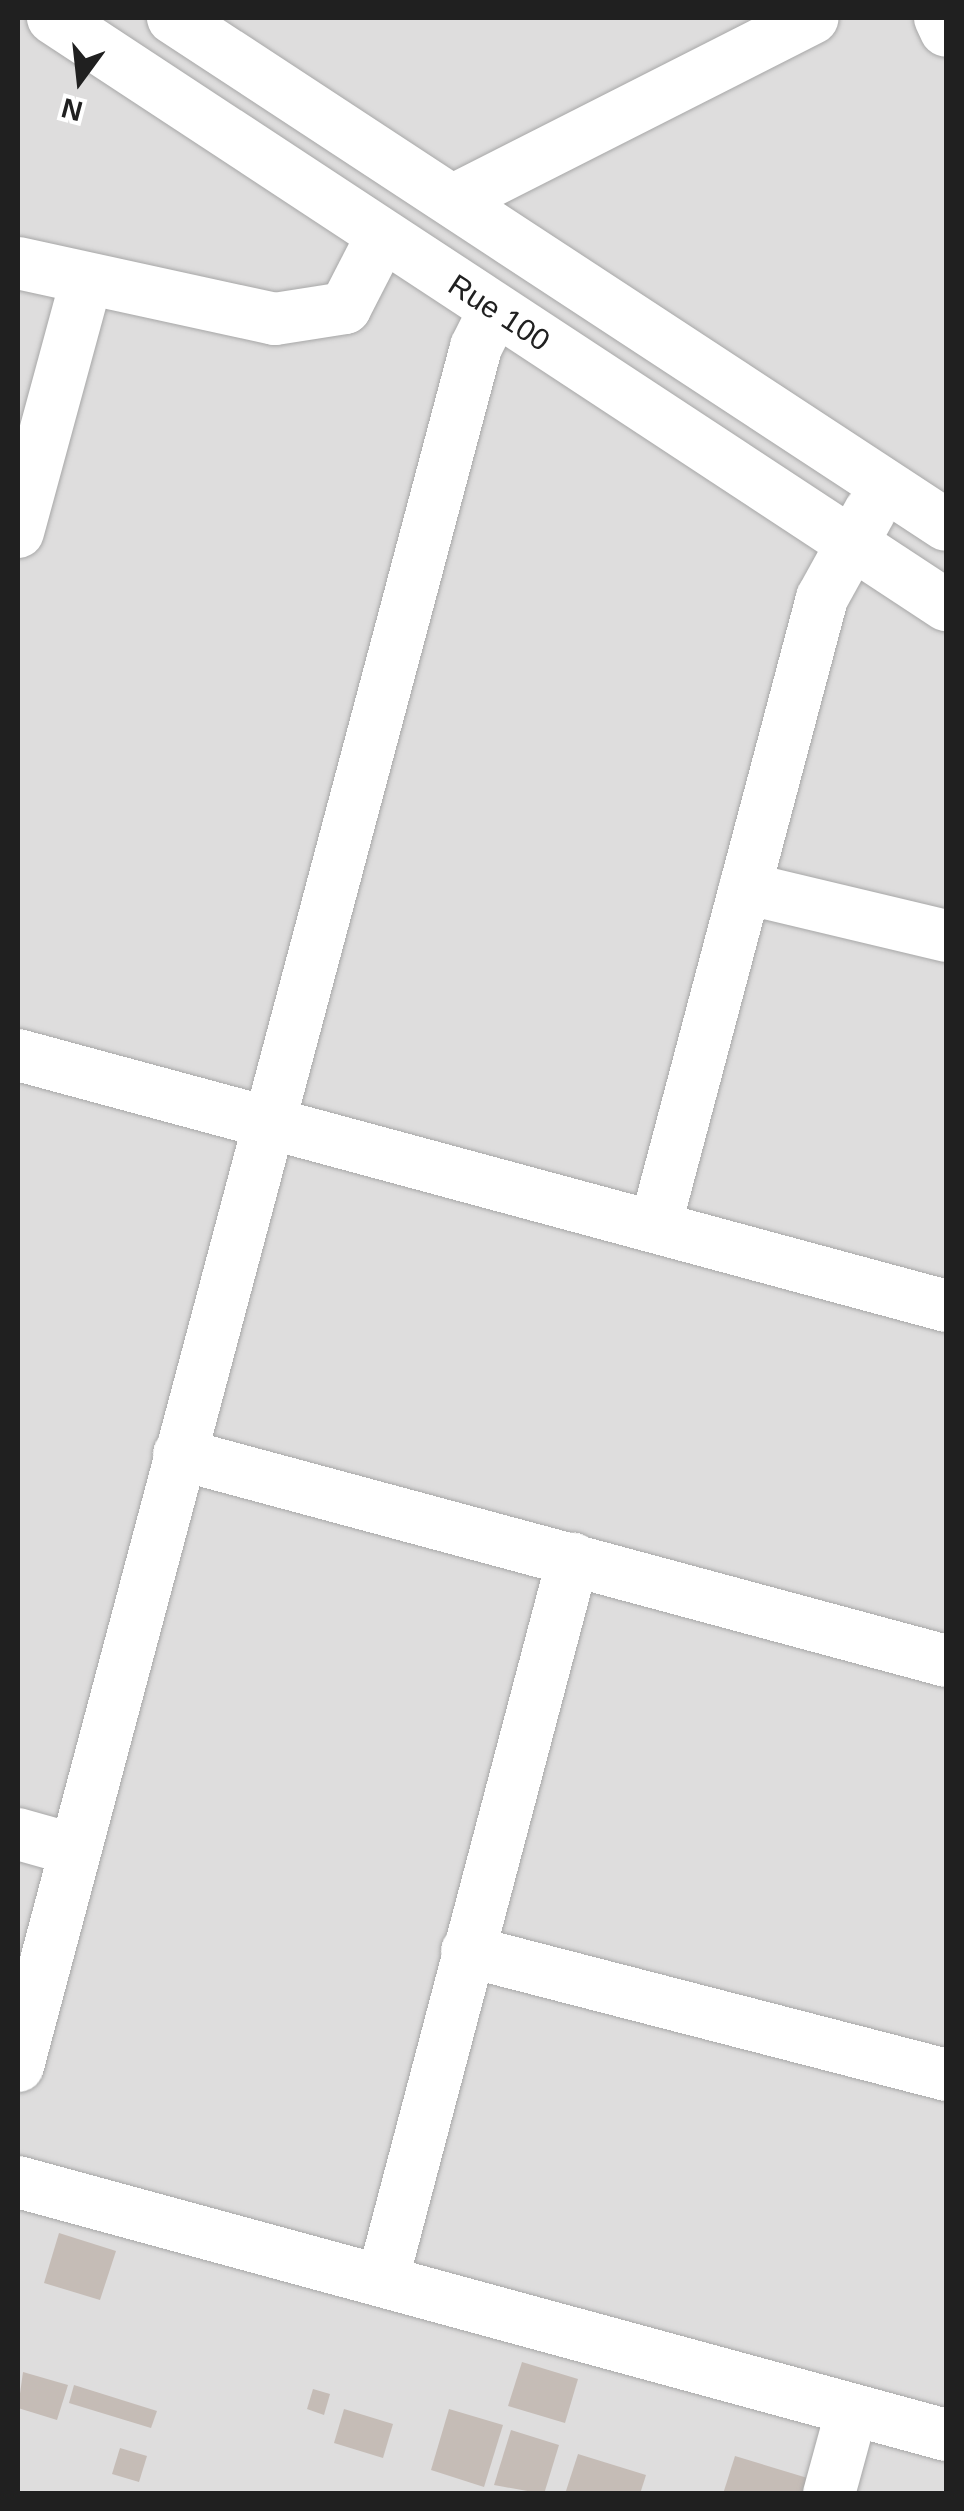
<!DOCTYPE html>
<html>
<head>
<meta charset="utf-8">
<style>
  body { margin:0 }
  #map { position:relative; width:964px; height:2511px; overflow:hidden; background:#f1ede7; font-family:Arial,sans-serif }
  div>[style] { position:absolute }
  [style*='--x'] { left:calc(var(--x)*1px); top:calc(var(--y)*1px); width:calc(var(--w)*1px); rotate:calc(var(--a)*1deg) }
  .residential>* { inset:0; background:#dedddd }
  .building>* { inset:0; background:#c5bcb6 }
  .roads { filter:drop-shadow(0 0 2px #a7a7a7) drop-shadow(0 0 2px #a7a7a7) }
  .minor>* { height:52px; margin:-26px; padding:0 26px; transform-origin:26px; border-radius:26px; background:#fff }
  span { translate:-50% -50%; white-space:nowrap; text-align:center; line-height:1.15; -webkit-text-stroke:8px #fff; paint-order:stroke }
  .street-label { font-size:30px; color:#202020 }
  .frame { position:absolute; inset:0; border:20px solid #202020; pointer-events:none }
  .north { position:absolute; left:30px; top:30px; width:100px; height:100px; -webkit-text-stroke:8px #fff; paint-order:stroke; rotate:195deg; font-size:28px; font-weight:700; line-height:40px; text-align:center; color:#202020 }
  .north::after { content:''; display:block; margin:auto; width:35px; height:45px; background:#202020; clip-path:polygon(50% 0,100% 100%,50% 72%,0 100%) }
</style>
</head>
<body>
<div id="map">
  <div class="residential">
    <i style="clip-path:polygon(18px 18px,946px 18px,946px 2493px,18px 2493px)"></i>
  </div>
  <div class="building">
    <i style="clip-path:polygon(59px 2233px,116px 2251px,100px 2300px,44px 2283px)"></i>
    <i style="clip-path:polygon(522px 2362px,578px 2379px,565px 2423px,508px 2406px)"></i>
    <i style="clip-path:polygon(23px 2372px,68px 2385px,57px 2420px,18px 2408px)"></i>
    <i style="clip-path:polygon(74px 2385px,157px 2411px,151px 2428px,69px 2403px)"></i>
    <i style="clip-path:polygon(313px 2389px,330px 2394px,324px 2415px,307px 2409px)"></i>
    <i style="clip-path:polygon(344px 2409px,393px 2424px,383px 2458px,334px 2443px)"></i>
    <i style="clip-path:polygon(449px 2409px,503px 2425px,484px 2487px,431px 2470px)"></i>
    <i style="clip-path:polygon(511px 2430px,559px 2445px,544px 2494px,494px 2485px)"></i>
    <i style="clip-path:polygon(120px 2448px,147px 2456px,139px 2482px,112px 2474px)"></i>
    <i style="clip-path:polygon(578px 2454px,646px 2475px,640px 2494px,565px 2494px)"></i>
    <i style="clip-path:polygon(735px 2456px,824px 2483px,821px 2494px,723px 2494px)"></i>
  </div>
  <div class="roads">
    <div class="minor">
      <i style="--x:53;--y:18;--w:1069;--a:33.32"></i>
      <i style="--x:173;--y:18;--w:924;--a:33.26"></i>
      <i style="--x:940;--y:18;--w:14;--a:65"></i>
      <i style="--x:454;--y:200;--w:402;--a:-26.9"></i>
      <i style="--x:18;--y:263;--w:263;--a:12.3"></i>
      <i style="--x:275;--y:319;--w:71;--a:-8.9"></i>
      <i style="--x:345;--y:308;--w:81;--a:-62.8"></i>
      <i style="--x:18;--y:532;--w:259;--a:-74.8"></i>
      <i style="--x:745;--y:888;--w:207;--a:13.4"></i>
      <i style="--x:18;--y:1055;--w:961;--a:15.13"></i>
      <i style="--x:655;--y:1227;--w:651;--a:-75.13"></i>
      <i style="--x:822;--y:598;--w:99;--a:-61.1"></i>
      <i style="--x:179;--y:1454;--w:794;--a:15.1"></i>
      <i style="--x:18;--y:1834;--w:59;--a:15.7"></i>
      <i style="--x:467;--y:1951;--w:495;--a:14.5"></i>
      <i style="--x:18;--y:2066;--w:1779;--a:-75.08"></i>
      <i style="--x:476;--y:347;--w:40;--a:-63.4"></i>
      <i style="--x:18;--y:2182;--w:962;--a:15.25"></i>
      <i style="--x:383;--y:2278;--w:744;--a:-75.2"></i>
      <i style="--x:829;--y:2494;--w:87;--a:-74.7"></i>
    </div>
  </div>
  <div class="street-label">
    <span style="left:499px;top:313px;rotate:33deg">Rue 100</span>
  </div>
  <div class="frame"></div>
  <div class="north">N</div>
</div>
</body>
</html>
